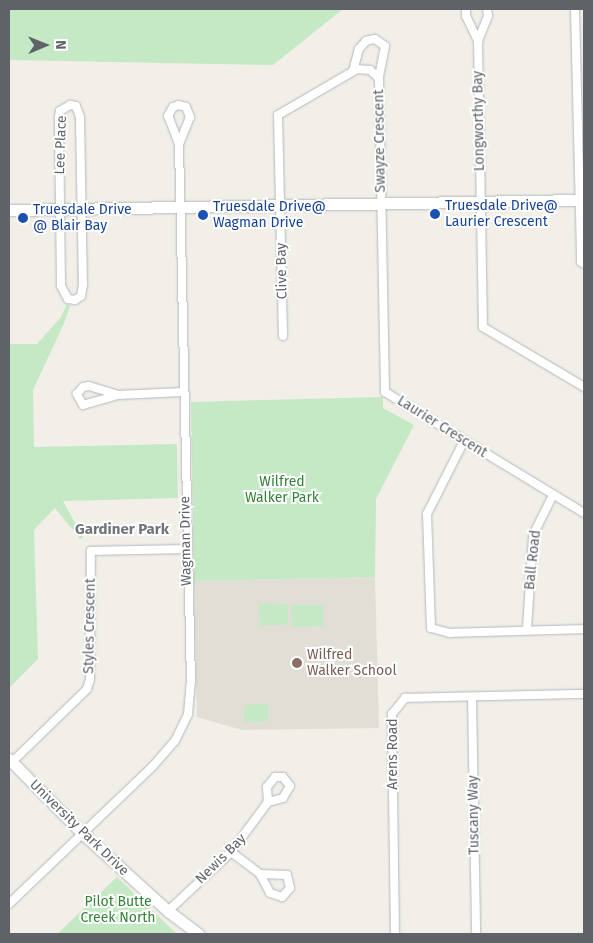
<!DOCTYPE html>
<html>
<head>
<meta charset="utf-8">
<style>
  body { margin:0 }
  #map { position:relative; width:593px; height:943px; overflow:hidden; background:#f1efe8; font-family:"Fira Sans",sans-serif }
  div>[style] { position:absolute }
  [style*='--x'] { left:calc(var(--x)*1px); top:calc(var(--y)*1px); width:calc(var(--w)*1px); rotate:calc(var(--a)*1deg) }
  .education>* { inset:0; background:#e1ded6 }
  .green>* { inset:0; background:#c5e8c5 }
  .roads { filter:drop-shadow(0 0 1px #b5b8bc) drop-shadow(0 0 1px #b5b8bc) }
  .street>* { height:8px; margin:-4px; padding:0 4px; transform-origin:4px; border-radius:4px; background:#fff }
  .secondary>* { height:11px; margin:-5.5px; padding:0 5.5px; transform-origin:5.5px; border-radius:5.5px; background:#fff }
  .dots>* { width:14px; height:14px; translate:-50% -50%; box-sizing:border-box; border:2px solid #fff; border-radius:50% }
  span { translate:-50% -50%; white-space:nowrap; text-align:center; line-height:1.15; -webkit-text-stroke:4px #fff; paint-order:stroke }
  .street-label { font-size:14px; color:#5f6368 }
  .transit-label { font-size:14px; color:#164399 }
  .left { translate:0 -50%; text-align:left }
  .park-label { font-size:14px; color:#348238 }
  .education-label { font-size:14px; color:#785e54 }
  .neighbourhood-label { font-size:15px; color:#70757a; font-weight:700 }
  .frame { position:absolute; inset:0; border:10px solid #5f6368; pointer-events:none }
  .north { position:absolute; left:20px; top:20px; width:50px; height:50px; -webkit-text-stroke:4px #fff; paint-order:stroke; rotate:89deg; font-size:14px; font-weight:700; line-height:20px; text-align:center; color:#5f6368 }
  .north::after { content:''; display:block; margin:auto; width:18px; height:22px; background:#5f6368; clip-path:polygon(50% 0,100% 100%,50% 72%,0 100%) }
</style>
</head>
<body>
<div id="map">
  <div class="education">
    <i style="clip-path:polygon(375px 577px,379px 728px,242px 730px,197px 717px,194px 581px)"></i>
  </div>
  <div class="green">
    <i style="clip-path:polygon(9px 9px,343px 9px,273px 65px,9px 60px)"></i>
    <i style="clip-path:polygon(67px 304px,70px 306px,65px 321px,33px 390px,34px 447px,177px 444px,178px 498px,63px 501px,83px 537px,80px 539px,55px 508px,34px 530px,38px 659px,9px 688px,9px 344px,37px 344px,61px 317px)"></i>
    <i style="clip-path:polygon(383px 397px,383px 408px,414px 425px,376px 499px,375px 577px,194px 581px,191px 402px)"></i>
    <i style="clip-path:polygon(259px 603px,288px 604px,288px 624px,260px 626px)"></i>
    <i style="clip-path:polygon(291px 605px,323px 605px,323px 626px,292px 627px)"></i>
    <i style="clip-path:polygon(268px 704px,268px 721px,244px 722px,244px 705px)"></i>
    <i style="clip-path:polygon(117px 877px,177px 934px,57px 934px)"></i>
  </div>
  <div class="roads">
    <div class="street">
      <i style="--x:466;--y:9;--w:7;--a:90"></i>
      <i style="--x:466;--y:16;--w:28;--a:64"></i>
      <i style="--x:487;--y:9;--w:7;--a:82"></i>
      <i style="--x:488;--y:16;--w:27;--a:112"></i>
      <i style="--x:478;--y:41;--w:286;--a:89"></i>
      <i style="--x:483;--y:327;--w:117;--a:30.7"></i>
      <i style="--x:575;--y:9;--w:253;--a:88.6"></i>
      <i style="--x:581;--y:262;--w:4;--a:34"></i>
      <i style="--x:353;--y:71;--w:23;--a:-75"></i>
      <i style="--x:359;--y:49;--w:11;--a:-49"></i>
      <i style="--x:366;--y:41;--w:9;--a:-13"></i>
      <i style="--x:375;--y:39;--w:12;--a:35"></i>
      <i style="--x:385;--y:46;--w:33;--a:101"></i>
      <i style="--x:70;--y:105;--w:6;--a:9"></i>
      <i style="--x:76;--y:106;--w:12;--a:70"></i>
      <i style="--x:80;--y:117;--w:167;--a:89"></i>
      <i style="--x:83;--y:284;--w:12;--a:99"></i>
      <i style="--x:81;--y:296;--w:7;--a:146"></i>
      <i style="--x:75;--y:300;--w:7;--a:-172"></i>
      <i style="--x:68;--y:299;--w:15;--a:-118"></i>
      <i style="--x:61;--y:286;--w:169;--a:-90.7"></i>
      <i style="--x:59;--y:117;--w:6;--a:-81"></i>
      <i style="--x:60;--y:111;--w:12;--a:-31"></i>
      <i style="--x:179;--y:105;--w:7;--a:16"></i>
      <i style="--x:186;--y:107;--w:11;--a:68"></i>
      <i style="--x:190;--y:117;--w:29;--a:112"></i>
      <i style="--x:179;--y:144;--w:30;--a:-111"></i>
      <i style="--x:168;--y:116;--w:10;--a:-61"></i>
      <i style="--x:173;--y:107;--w:6;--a:-18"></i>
      <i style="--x:283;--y:336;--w:221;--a:-91.3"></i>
      <i style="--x:278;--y:115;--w:91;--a:-30.2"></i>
      <i style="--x:357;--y:69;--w:13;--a:4"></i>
      <i style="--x:370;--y:70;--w:12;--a:42"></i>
      <i style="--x:379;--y:78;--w:314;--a:88.9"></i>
      <i style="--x:385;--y:392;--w:233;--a:31.3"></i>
      <i style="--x:89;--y:386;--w:30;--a:17"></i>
      <i style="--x:118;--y:395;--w:36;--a:164"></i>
      <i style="--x:83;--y:405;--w:13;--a:-119"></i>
      <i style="--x:77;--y:394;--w:9;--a:-49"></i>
      <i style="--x:83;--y:387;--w:6;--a:-9"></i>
      <i style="--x:118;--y:395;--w:65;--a:-2.6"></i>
      <i style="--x:464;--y:441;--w:82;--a:116.9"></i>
      <i style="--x:427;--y:514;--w:114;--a:88"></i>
      <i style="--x:431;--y:628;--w:20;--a:15"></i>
      <i style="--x:450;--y:633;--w:134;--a:-1.7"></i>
      <i style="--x:527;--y:629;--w:94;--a:-86.3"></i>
      <i style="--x:533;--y:535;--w:45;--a:-63.4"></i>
      <i style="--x:472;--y:697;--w:237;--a:89"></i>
      <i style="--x:10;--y:764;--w:107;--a:-44.2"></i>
      <i style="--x:87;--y:689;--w:10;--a:-73"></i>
      <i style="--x:90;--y:679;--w:128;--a:-89.6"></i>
      <i style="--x:91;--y:551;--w:94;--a:-1.2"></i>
      <i style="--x:231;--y:852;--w:36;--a:37"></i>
      <i style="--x:260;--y:874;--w:21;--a:62"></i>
      <i style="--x:270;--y:893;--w:13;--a:18"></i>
      <i style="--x:282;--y:897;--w:12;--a:-48"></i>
      <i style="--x:290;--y:888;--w:13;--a:-103"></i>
      <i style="--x:287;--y:875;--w:27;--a:-178"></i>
      <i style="--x:9;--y:904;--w:199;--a:-43.8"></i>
      <i style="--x:153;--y:766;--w:33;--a:-49"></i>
      <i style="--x:175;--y:741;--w:30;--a:-64"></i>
      <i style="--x:188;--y:714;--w:32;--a:-85"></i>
      <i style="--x:191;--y:682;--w:538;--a:-91.28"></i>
      <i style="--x:168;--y:911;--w:86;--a:-43.1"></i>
      <i style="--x:231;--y:852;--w:62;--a:-53.5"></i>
      <i style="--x:268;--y:802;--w:15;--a:-94"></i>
      <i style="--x:267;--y:787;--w:13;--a:-51"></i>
      <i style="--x:275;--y:777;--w:8;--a:0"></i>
      <i style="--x:283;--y:777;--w:11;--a:52"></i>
      <i style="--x:290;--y:786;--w:14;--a:120"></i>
      <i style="--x:283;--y:798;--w:16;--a:165"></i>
      <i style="--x:395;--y:934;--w:220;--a:-90.8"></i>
      <i style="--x:392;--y:714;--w:21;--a:-51"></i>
      <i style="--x:405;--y:698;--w:179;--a:-1.3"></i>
    </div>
    <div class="secondary">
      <i style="--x:9;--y:210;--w:575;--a:-1"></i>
      <i style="--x:9;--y:759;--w:105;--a:45.4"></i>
      <i style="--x:83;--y:834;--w:115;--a:42.2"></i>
      <i style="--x:168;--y:911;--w:38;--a:37"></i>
    </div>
  </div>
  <div class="dots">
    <i style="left:435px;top:214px;background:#1a4fb4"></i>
    <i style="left:203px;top:215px;background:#1a4fb4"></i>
    <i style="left:23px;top:218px;background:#1a4fb4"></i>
    <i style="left:297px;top:663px;background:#8d6e63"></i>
  </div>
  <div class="street-label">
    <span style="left:479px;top:121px;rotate:-91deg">Longworthy Bay</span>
    <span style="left:380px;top:141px;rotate:-91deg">Swayze Crescent</span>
    <span style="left:61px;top:145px;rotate:-88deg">Lee Place</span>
    <span style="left:282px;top:271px;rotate:-91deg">Clive Bay</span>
    <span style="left:442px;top:427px;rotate:32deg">Laurier Crescent</span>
    <span style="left:186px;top:541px;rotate:-91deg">Wagman Drive</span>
    <span style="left:533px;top:560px;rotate:-84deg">Ball Road</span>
    <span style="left:90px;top:626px;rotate:-89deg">Styles Crescent</span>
    <span style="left:393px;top:754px;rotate:-90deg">Arens Road</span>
    <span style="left:474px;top:815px;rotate:-91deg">Tuscany Way</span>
    <span style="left:79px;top:828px;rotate:44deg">University Park Drive</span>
    <span style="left:221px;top:859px;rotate:-45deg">Newis Bay</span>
  </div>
  <div class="transit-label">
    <span class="left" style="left:445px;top:214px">Truesdale Drive@<br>Laurier Crescent</span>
    <span class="left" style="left:213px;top:215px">Truesdale Drive@<br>Wagman Drive</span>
    <span class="left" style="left:33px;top:218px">Truesdale Drive<br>@ Blair Bay</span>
  </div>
  <div class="park-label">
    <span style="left:282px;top:490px">Wilfred<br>Walker Park</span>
    <span style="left:118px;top:910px">Pilot Butte<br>Creek North</span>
  </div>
  <div class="education-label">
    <span class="left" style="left:307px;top:663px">Wilfred<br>Walker School</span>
  </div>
  <div class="neighbourhood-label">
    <span style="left:122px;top:530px">Gardiner Park</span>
  </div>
  <div class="frame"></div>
  <div class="north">N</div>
</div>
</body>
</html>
